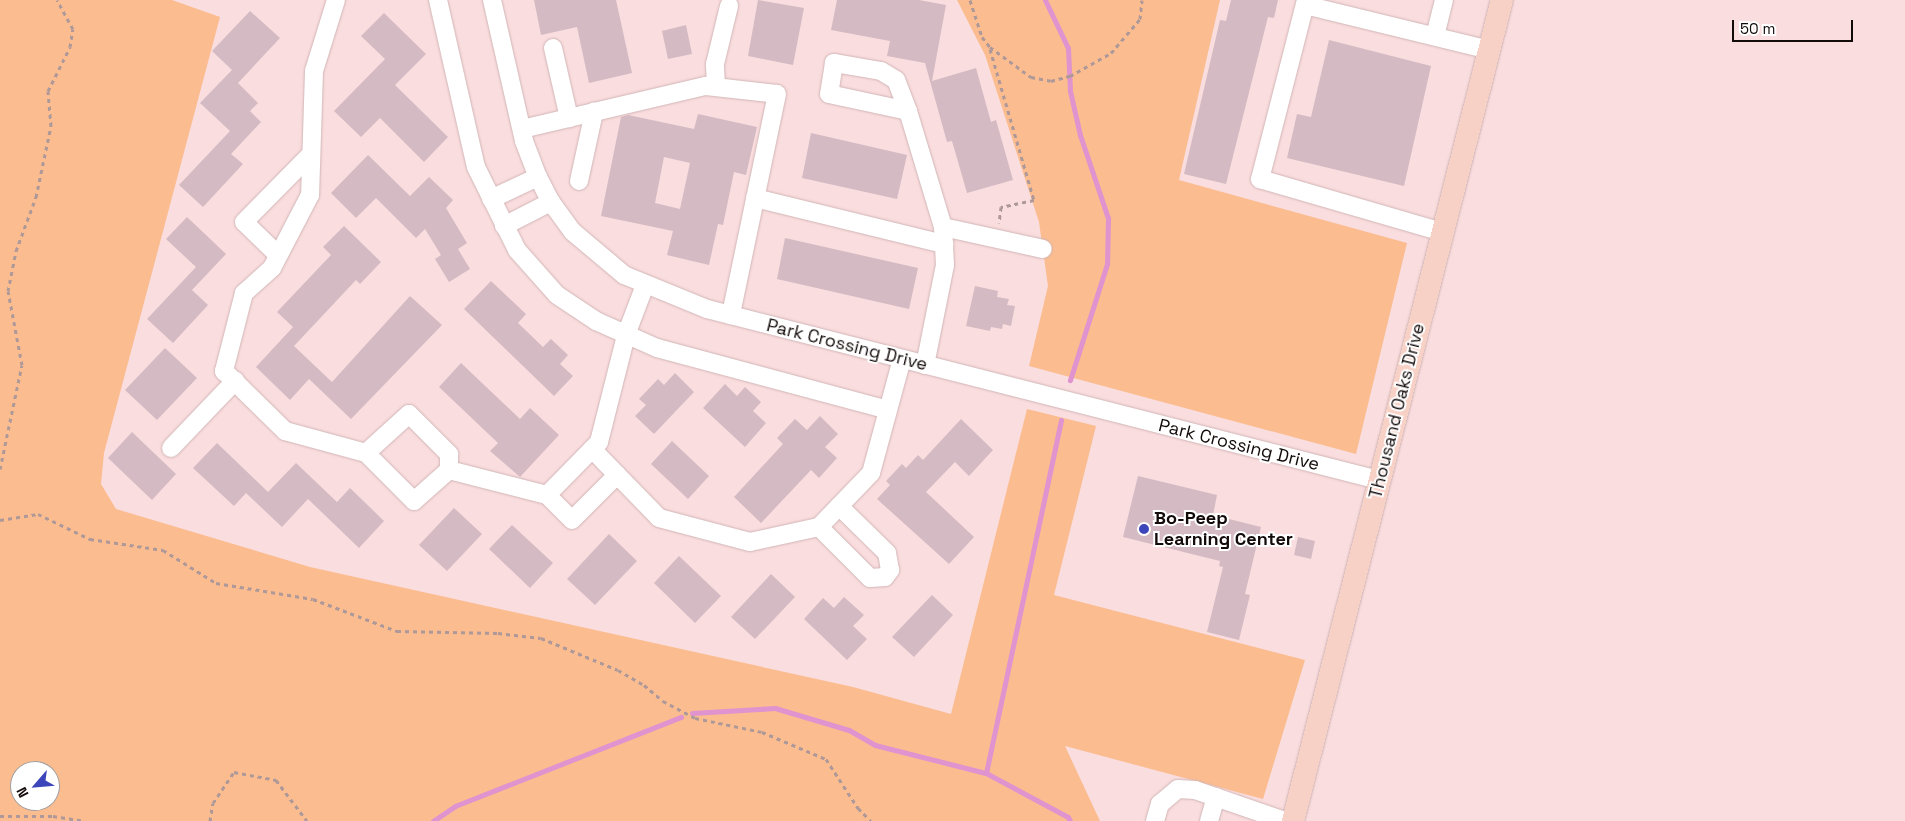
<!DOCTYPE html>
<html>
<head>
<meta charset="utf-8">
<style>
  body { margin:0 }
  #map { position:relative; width:1905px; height:821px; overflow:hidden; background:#faddde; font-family:"Space Grotesk",sans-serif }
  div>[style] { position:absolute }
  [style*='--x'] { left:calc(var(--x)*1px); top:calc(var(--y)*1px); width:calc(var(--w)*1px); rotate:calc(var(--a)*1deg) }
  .green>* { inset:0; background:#fbbc90 }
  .stream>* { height:5px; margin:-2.5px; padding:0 2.5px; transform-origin:2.5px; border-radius:2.5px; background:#df93cf }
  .building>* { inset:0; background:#d4bac3 }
  .path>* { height:3px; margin-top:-1.5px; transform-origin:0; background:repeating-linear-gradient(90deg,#ae9898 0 4px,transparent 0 8px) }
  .roads { filter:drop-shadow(0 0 1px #d1b5b6) drop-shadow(0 0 1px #d1b5b6) }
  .minor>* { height:18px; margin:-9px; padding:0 9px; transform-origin:9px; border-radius:9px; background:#fff }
  .major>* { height:22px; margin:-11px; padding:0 11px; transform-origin:11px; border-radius:11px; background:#f7d0c6 }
  .dots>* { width:14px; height:14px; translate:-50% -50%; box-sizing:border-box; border:2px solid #fff; border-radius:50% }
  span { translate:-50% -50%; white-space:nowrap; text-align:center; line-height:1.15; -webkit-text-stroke:4px #fff; paint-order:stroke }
  .street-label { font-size:18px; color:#130a0a }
  .poi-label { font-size:18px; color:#130a0a; font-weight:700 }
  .left { translate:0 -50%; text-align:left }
  .north { position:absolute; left:10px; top:761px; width:50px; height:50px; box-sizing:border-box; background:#fff; border:1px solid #a19d9d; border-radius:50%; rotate:243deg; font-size:14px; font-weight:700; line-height:20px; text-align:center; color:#130a0a }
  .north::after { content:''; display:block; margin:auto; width:18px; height:22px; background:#3c46ba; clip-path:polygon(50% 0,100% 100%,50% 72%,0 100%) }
  .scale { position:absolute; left:1732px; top:20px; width:121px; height:22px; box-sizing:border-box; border:2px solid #130a0a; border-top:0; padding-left:6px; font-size:15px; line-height:18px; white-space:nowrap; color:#130a0a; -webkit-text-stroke:4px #fff; paint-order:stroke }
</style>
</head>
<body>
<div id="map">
  <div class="green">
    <i style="clip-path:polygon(evenodd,0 0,172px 0,220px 17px,104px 453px,101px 484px,116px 509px,310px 567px,853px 687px,951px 714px,1027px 409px,1096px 426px,1054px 595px,1305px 660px,1263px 799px,1065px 746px,1100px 821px,0 821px,0 0,20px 771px,50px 771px,50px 801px,20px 801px,20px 771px)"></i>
    <i style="clip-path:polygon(957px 0,1220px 0,1179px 180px,1407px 243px,1356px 454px,1029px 366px,1048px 286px,1039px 222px,985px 55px)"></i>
  </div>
  <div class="stream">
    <i style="--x:1045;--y:0;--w:53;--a:64.4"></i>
    <i style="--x:1068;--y:48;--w:43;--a:87.3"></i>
    <i style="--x:1070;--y:91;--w:45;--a:77.2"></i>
    <i style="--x:1080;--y:135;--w:88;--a:71.4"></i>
    <i style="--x:1108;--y:218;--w:46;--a:91.2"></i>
    <i style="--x:1107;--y:264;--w:122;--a:107.7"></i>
    <i style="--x:692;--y:713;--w:83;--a:-3.4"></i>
    <i style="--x:775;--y:708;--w:77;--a:16.6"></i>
    <i style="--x:849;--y:730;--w:30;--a:30"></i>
    <i style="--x:875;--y:745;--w:114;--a:14.2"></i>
    <i style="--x:986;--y:773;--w:93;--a:28.2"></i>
    <i style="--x:1068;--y:817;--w:4;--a:63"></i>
    <i style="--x:986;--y:773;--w:361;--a:-78"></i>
    <i style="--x:433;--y:821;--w:27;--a:-34"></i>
    <i style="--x:455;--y:806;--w:243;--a:-21.5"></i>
  </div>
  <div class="building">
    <i style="clip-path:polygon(534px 0,616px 0,632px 73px,589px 83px,577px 27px,541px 35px)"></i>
    <i style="clip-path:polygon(758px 0,804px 8px,793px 65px,748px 56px)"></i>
    <i style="clip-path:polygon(837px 0,919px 0,946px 5px,932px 81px,976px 68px,991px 122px,996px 120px,1013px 180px,967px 193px,952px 141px,947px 142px,925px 63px,887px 56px,890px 41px,831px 30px)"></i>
    <i style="clip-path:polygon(1231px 0,1278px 0,1274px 18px,1268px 17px,1226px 184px,1184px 174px,1220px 20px,1226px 21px)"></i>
    <i style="clip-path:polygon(250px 11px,280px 38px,238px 83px,258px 103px,250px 111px,261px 122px,231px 154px,243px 164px,203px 207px,179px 185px,230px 131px,200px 103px,232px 70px,212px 51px)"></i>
    <i style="clip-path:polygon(384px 13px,426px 54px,395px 85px,448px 137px,424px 162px,380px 118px,361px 137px,334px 111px,385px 59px,361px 36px)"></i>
    <i style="clip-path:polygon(686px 25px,692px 54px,668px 59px,662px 31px)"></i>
    <i style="clip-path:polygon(1329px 40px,1431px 66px,1404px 186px,1287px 158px,1297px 114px,1311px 117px)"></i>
    <i style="clip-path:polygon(evenodd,698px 114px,757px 127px,746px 175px,734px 172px,723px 225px,718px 224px,709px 265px,667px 255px,673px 231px,601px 216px,621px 117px,628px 115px,694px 129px,698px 114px,664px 157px,690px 163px,680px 209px,655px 203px,664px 157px)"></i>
    <i style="clip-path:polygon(811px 133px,907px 155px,897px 199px,802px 178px)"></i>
    <i style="clip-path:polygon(368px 155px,410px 196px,429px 177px,453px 200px,446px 208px,467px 243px,458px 249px,470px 269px,449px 282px,435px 259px,441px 255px,425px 229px,416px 238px,376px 198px,356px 218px,331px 193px)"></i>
    <i style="clip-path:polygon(187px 217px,226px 254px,192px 290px,208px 305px,173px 343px,147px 319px,196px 267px,166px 239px)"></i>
    <i style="clip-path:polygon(344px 226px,381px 262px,360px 284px,356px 280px,294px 346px,332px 382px,410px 296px,442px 325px,351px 419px,309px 379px,290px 400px,256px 367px,293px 327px,277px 312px,331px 255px,323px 247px)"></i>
    <i style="clip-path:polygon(785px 238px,918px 268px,909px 309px,777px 279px)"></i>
    <i style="clip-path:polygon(491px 281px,526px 314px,518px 323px,543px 347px,551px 339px,568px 355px,560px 364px,573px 376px,554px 396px,464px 309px)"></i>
    <i style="clip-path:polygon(975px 286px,998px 291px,997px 297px,1009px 299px,1007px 305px,1015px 306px,1011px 326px,1003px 324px,1002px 329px,991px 327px,990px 331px,966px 326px)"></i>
    <i style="clip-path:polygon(165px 348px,197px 378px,157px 420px,125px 390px)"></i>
    <i style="clip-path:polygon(461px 363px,520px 419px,530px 408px,559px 435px,520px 477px,490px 451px,498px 443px,439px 387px)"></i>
    <i style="clip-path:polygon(675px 373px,694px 392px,654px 434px,635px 416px,646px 405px,639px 399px,658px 379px,664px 385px)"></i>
    <i style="clip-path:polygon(725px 384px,737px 396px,745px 387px,761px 402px,753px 411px,766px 423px,745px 447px,703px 408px)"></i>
    <i style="clip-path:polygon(820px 416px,838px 434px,825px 447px,837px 458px,819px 478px,811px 470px,761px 523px,734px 497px,783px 444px,777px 438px,795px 419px,807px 430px)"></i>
    <i style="clip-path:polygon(961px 419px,993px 450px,969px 476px,955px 462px,926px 492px,974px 537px,949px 564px,877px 499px,890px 485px,886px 481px,902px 464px,906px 468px,918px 455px,923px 460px)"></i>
    <i style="clip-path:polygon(132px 432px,176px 474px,152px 500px,108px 458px)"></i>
    <i style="clip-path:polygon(672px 441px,709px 476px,688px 499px,651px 464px)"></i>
    <i style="clip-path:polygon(217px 443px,268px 492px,296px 463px,337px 502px,350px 488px,384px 521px,359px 548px,308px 499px,282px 527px,246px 493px,234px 506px,193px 468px)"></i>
    <i style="clip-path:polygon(1138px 476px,1217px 495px,1213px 515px,1261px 527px,1245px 594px,1250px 595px,1239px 640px,1207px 632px,1223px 567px,1219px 566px,1220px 561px,1123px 537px)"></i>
    <i style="clip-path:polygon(454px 508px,482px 534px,447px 571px,419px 545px)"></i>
    <i style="clip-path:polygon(512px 525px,553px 563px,530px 588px,489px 549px)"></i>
    <i style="clip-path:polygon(609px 534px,637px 561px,595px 605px,567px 579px)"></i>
    <i style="clip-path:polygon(1298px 537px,1315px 541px,1311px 559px,1294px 555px)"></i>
    <i style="clip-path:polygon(679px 556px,721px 596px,695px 623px,654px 583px)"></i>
    <i style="clip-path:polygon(771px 574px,795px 597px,755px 639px,731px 617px)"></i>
    <i style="clip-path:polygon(932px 595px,953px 615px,914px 657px,892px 637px)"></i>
    <i style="clip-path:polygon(844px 597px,864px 615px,853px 626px,867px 639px,847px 660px,804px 619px,823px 598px,834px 608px)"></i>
  </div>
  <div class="path">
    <i style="--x:970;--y:0;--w:39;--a:72"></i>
    <i style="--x:982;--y:37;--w:13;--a:51"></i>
    <i style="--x:990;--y:47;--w:51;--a:36.2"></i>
    <i style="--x:1031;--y:77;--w:20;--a:11"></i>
    <i style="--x:1051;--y:81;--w:20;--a:-15"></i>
    <i style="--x:1070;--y:76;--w:47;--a:-29.3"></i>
    <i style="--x:1111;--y:53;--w:45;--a:-49.5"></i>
    <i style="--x:1140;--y:19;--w:19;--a:-84"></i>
    <i style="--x:990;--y:49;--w:157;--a:73.8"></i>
    <i style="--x:1034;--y:200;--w:34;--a:168"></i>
    <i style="--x:1001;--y:207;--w:16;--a:97"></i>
    <i style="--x:0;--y:469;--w:106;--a:-78.1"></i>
    <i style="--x:22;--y:365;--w:75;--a:-100.7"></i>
    <i style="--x:8;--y:291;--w:41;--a:-78.7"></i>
    <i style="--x:16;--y:251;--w:58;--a:-69.7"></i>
    <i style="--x:36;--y:197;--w:73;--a:-78.1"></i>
    <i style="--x:51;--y:126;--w:35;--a:-95"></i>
    <i style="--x:48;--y:91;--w:49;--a:-63.4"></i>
    <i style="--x:70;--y:47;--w:18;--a:-81"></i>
    <i style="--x:73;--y:29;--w:33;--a:-119"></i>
    <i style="--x:0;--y:520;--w:38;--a:-9"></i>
    <i style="--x:38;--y:514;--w:58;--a:25.7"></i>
    <i style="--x:90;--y:539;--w:74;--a:8.6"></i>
    <i style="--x:163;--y:550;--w:62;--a:31.9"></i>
    <i style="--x:216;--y:583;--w:98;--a:9.4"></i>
    <i style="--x:313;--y:599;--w:90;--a:20.9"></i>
    <i style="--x:397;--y:631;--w:101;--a:1.1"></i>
    <i style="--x:498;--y:633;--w:43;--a:6.6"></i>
    <i style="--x:541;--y:638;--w:83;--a:22.6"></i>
    <i style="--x:618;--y:670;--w:30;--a:30"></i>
    <i style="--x:644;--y:685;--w:25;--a:40"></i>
    <i style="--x:663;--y:701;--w:36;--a:28"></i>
    <i style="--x:695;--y:718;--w:68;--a:11.8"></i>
    <i style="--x:762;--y:732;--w:69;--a:22.9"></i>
    <i style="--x:826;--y:759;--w:59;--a:56.9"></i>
    <i style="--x:858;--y:808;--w:18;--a:45"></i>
    <i style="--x:0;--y:816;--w:53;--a:0"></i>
    <i style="--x:53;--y:816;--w:31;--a:9"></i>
    <i style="--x:210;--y:821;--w:18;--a:-81"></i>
    <i style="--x:213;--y:803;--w:37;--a:-56"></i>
    <i style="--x:234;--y:772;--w:43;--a:10.8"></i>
    <i style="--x:276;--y:780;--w:51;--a:52.9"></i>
  </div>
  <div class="roads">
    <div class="minor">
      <i style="--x:336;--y:0;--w:74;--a:107.2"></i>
      <i style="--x:314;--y:71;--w:124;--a:91.8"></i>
      <i style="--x:310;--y:195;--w:82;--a:117.5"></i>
      <i style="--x:272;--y:268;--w:38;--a:138"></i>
      <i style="--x:244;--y:293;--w:81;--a:104.4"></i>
      <i style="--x:224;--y:371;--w:86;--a:44.5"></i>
      <i style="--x:285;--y:431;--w:84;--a:15.2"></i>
      <i style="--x:366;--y:453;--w:68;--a:45"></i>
      <i style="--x:414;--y:501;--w:47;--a:-41.5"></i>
      <i style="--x:438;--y:0;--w:171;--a:77.2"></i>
      <i style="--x:476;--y:167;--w:93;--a:63.7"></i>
      <i style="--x:517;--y:250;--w:60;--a:48.4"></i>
      <i style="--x:557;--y:295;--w:47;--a:33.7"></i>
      <i style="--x:596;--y:321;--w:67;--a:23.9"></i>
      <i style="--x:657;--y:348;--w:239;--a:15"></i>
      <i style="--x:492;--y:0;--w:145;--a:77.2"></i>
      <i style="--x:524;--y:141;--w:39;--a:69"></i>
      <i style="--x:538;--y:177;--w:28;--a:63"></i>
      <i style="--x:551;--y:202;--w:37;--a:54"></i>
      <i style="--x:573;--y:232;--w:67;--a:40.1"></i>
      <i style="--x:624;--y:275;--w:90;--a:22.3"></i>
      <i style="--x:707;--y:309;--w:693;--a:14.28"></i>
      <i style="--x:1306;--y:0;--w:185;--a:104.4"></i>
      <i style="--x:1260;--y:179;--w:191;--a:16.2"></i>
      <i style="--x:1305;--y:5;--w:190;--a:13.7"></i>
      <i style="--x:1435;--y:36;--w:37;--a:-76"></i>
      <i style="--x:553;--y:48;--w:72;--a:77.1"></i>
      <i style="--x:716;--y:85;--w:21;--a:-93"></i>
      <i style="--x:715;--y:64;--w:60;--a:-76.4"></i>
      <i style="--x:908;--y:111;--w:33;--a:-111"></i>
      <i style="--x:896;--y:80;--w:17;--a:-149"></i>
      <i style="--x:881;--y:71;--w:48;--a:-170.3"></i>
      <i style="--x:834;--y:63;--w:31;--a:99"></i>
      <i style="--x:829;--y:94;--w:81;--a:12.1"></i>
      <i style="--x:908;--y:111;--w:121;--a:73.2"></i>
      <i style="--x:943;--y:227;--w:38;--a:87"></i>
      <i style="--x:945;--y:265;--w:102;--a:101.3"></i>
      <i style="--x:522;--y:129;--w:189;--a:-13.2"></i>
      <i style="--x:706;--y:86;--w:71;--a:6.4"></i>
      <i style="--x:777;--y:94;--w:226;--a:101.8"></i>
      <i style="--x:579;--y:181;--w:71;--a:-77.7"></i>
      <i style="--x:755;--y:198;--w:195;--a:13.7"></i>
      <i style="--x:491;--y:199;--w:52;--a:-25.1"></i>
      <i style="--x:504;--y:226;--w:53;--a:-27.1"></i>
      <i style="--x:943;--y:227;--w:102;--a:12.4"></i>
      <i style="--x:278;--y:255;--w:47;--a:-135.9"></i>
      <i style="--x:244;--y:222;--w:94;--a:-45.4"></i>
      <i style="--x:171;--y:448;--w:93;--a:-46.3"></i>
      <i style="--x:592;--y:449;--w:96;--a:45.8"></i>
      <i style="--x:659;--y:518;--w:94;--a:14.8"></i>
      <i style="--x:750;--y:542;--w:71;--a:-12.3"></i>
      <i style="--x:819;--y:527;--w:75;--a:-46.1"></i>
      <i style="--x:871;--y:473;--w:118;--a:-74.8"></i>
      <i style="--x:366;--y:453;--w:58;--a:-42.2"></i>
      <i style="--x:409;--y:414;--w:57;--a:45"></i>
      <i style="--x:449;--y:454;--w:16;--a:90"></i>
      <i style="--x:449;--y:470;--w:101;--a:14.3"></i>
      <i style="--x:547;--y:495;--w:74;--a:-45.5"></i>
      <i style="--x:599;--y:442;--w:110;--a:-75.8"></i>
      <i style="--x:626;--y:335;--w:53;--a:-69.2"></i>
      <i style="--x:547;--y:495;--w:35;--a:45"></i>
      <i style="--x:572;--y:520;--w:64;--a:-45"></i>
      <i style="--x:819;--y:527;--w:72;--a:45"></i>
      <i style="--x:870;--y:578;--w:15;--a:-4"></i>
      <i style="--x:885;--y:577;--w:9;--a:-54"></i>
      <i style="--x:890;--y:570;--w:17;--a:-100"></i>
      <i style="--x:887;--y:553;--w:67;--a:-135.6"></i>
      <i style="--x:1155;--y:821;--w:18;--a:-74"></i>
      <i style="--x:1160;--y:804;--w:23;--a:-40"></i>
      <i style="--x:1178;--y:789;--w:17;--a:3"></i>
      <i style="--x:1195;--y:790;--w:95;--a:19"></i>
      <i style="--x:1209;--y:821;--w:25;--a:-74"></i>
    </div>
    <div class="major">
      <i style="--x:1293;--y:821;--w:847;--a:-75.72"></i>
    </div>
  </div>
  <div class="dots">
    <i style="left:1144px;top:529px;background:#3c46ba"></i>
  </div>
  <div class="street-label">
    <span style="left:847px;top:345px;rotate:14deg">Park Crossing Drive</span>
    <span style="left:1397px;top:411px;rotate:-76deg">Thousand Oaks Drive</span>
    <span style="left:1239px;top:445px;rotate:14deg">Park Crossing Drive</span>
  </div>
  <div class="poi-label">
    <span class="left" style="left:1154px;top:529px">Bo-Peep<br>Learning Center</span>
  </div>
  <div class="north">N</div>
  <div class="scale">50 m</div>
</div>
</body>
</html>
